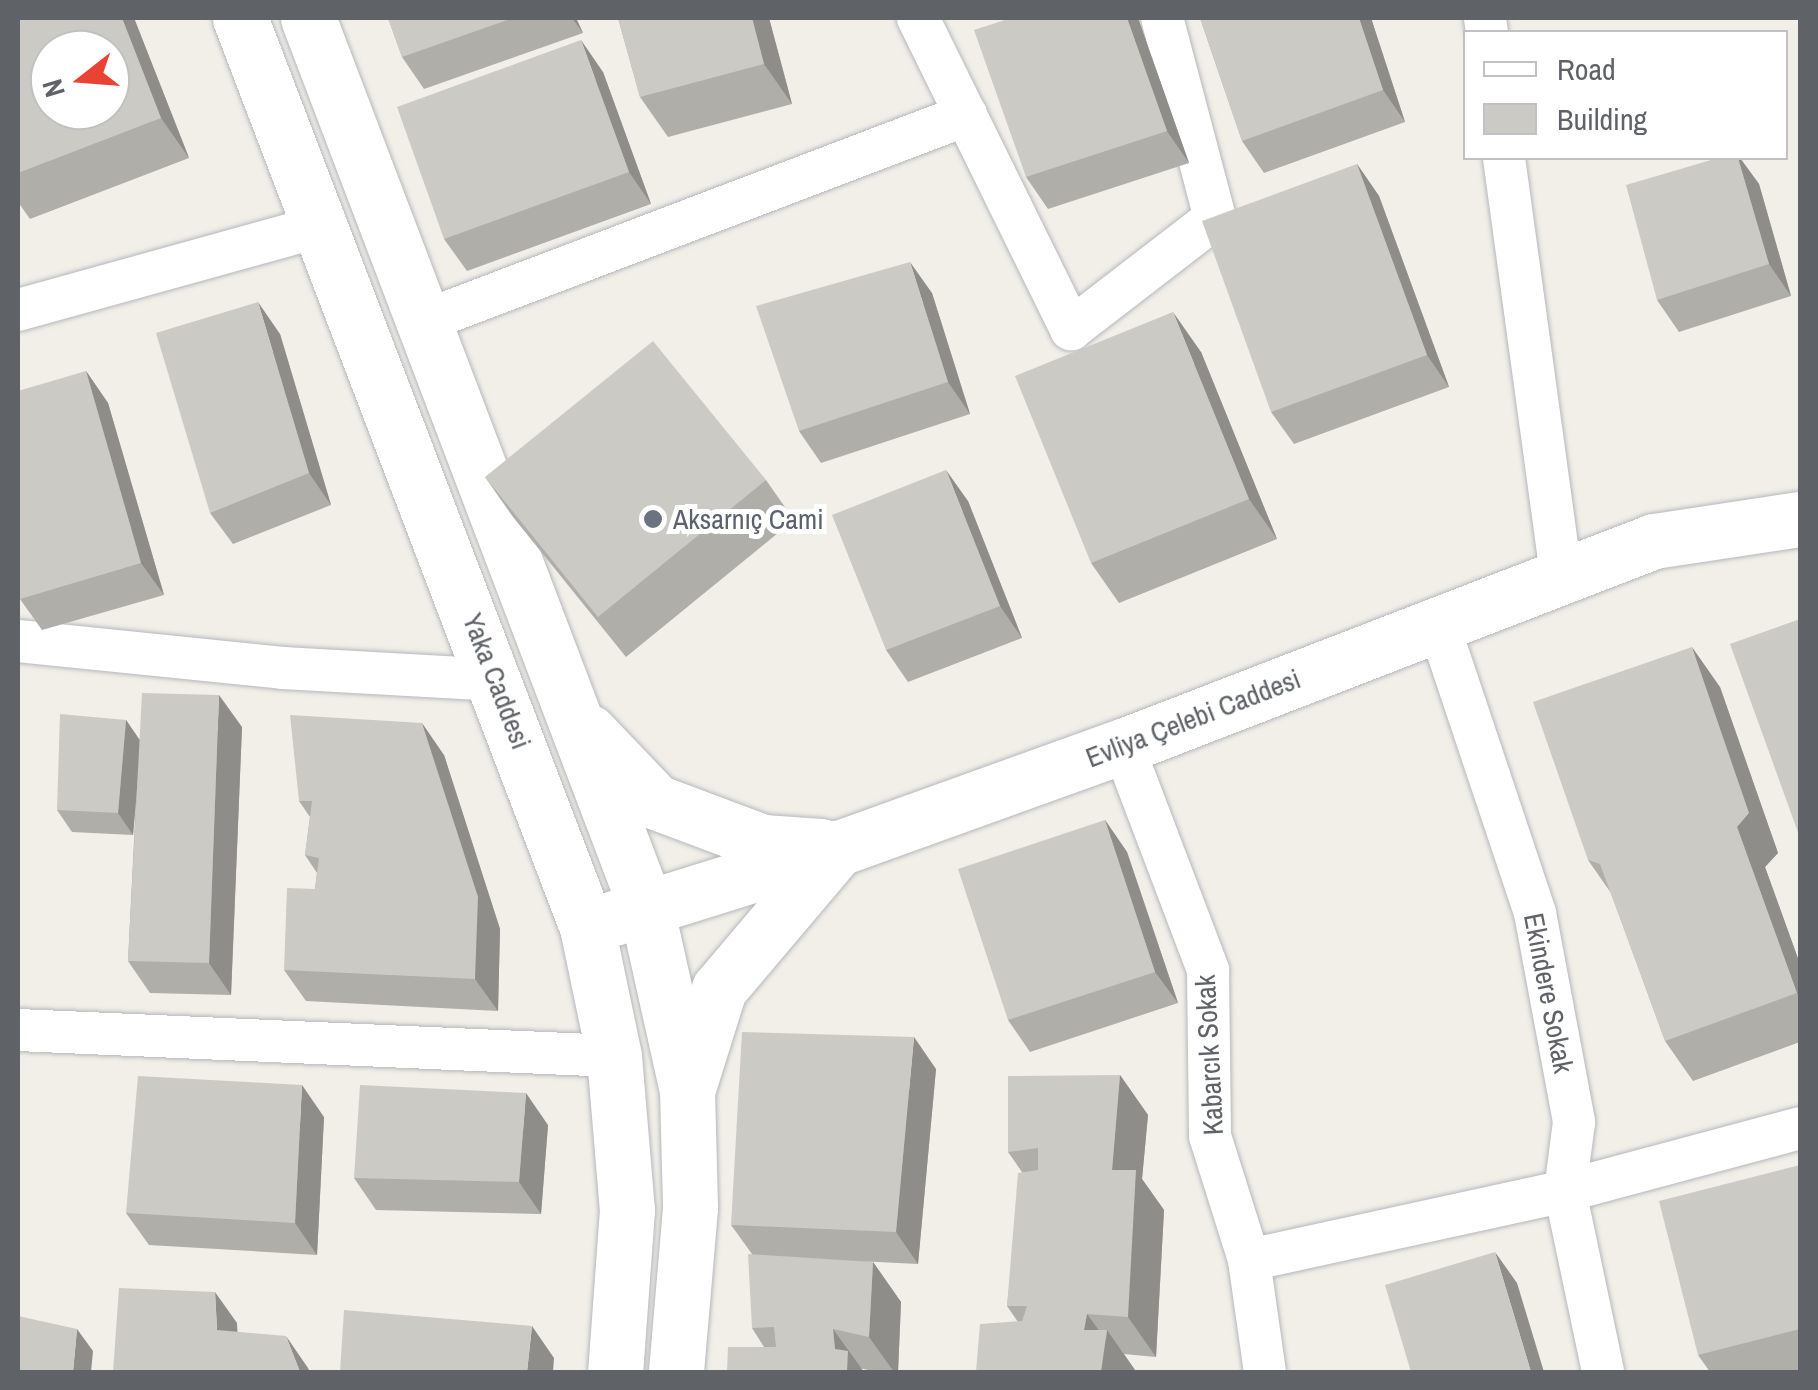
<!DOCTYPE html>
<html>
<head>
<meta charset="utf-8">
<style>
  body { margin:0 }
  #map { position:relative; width:1818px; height:1390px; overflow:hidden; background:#f1efe8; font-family:"Archivo Narrow",sans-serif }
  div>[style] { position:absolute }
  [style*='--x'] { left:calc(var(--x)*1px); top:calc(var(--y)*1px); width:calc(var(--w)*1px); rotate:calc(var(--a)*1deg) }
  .roads { filter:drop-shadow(0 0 2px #b5b8bc) drop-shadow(0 0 2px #b5b8bc) }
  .street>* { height:42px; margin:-21px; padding:0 21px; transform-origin:21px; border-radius:21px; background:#fff }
  .secondary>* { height:55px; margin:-27.5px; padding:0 27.5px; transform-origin:27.5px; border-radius:27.5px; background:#fff }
  .wall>* { inset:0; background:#afaea9 }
  .shaded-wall>* { inset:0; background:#8f8d8a }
  .building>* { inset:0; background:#cccac5 }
  .dots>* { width:28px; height:28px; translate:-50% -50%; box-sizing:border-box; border:5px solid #fff; border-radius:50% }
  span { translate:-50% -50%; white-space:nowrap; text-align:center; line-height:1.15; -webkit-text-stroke:10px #fff; paint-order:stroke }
  .worship-label { font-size:28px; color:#5b616d }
  .left { translate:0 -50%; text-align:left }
  .street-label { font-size:28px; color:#5f6368 }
  .frame { position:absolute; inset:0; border:20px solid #5f6368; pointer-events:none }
  .legend { position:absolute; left:1463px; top:30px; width:325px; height:130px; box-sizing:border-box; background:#fff; border:2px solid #bfc1c3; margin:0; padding:12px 18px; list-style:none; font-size:30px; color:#5f6368 }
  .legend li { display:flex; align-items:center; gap:20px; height:50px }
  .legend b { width:50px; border:2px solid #bfc1c3 }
  .north { position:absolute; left:30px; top:30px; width:100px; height:100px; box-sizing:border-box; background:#fff; border:2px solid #bfc1c3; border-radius:50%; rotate:253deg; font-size:28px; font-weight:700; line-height:40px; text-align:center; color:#5f6368 }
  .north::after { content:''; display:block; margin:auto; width:35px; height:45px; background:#ea4335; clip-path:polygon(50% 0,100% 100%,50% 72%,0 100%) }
</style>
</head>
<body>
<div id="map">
  <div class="roads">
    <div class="street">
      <i style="--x:918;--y:18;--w:347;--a:63.8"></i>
      <i style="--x:1071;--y:329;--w:182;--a:-37.6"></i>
      <i style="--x:1215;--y:218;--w:207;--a:-104.8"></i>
      <i style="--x:1485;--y:18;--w:14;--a:82"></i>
      <i style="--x:1504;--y:158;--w:422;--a:82.2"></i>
      <i style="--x:18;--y:310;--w:314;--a:-15.5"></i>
      <i style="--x:427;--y:320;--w:577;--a:-20.82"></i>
      <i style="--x:1438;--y:623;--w:306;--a:71.5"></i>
      <i style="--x:1535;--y:913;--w:213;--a:79.4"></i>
      <i style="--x:1574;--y:1122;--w:70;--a:97.4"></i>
      <i style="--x:1565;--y:1191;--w:185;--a:78.1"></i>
      <i style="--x:18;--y:641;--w:266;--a:5.8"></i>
      <i style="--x:283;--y:668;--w:215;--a:3.2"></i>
      <i style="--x:1123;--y:746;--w:240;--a:69.2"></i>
      <i style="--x:1208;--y:970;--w:166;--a:89.3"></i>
      <i style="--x:1210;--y:1136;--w:130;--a:72.5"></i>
      <i style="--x:1249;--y:1260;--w:113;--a:81.9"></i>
      <i style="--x:18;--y:1030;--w:597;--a:2.5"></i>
      <i style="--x:1249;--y:1260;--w:323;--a:-12.3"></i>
      <i style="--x:1565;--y:1191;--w:243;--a:-15"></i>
    </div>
    <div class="secondary">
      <i style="--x:240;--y:18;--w:973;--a:69.11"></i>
      <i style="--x:587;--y:927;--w:132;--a:78.2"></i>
      <i style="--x:614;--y:1056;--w:155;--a:85.2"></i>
      <i style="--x:627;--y:1210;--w:162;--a:94.2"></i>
      <i style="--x:308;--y:18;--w:951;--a:69.18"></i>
      <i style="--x:646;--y:907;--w:189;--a:77.4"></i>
      <i style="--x:687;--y:1091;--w:117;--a:88.5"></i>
      <i style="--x:690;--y:1208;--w:165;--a:94.9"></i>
      <i style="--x:589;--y:732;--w:97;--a:46.3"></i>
      <i style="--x:656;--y:802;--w:114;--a:20.5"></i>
      <i style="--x:763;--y:842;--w:58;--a:3.9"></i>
      <i style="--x:614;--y:918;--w:236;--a:-17.3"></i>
      <i style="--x:839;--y:848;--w:302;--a:-19.8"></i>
      <i style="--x:1123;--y:746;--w:569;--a:-21.11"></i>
      <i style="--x:1654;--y:541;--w:148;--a:-8.6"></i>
      <i style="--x:688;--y:1088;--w:104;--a:-72.6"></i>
      <i style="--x:719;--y:989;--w:185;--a:-49.8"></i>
    </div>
  </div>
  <div class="wall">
    <i style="clip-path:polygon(18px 18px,134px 18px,189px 158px,30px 219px,18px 202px)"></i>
    <i style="clip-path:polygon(388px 18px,576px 18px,583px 33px,424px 89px,402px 57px)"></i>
    <i style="clip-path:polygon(618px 18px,769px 18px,792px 104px,668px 137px,640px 97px)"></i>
    <i style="clip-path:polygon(1011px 18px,1138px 18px,1189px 163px,1048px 209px,1026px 177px)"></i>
    <i style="clip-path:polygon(1200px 18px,1371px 18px,1405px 122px,1264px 173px,1242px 141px)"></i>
    <i style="clip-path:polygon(603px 72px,651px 204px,467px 271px,444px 239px)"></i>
    <i style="clip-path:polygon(1718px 158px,1740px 158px,1759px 184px,1791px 296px,1679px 332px,1657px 300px)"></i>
    <i style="clip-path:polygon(1357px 164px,1379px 196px,1449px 387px,1294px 444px,1271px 412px)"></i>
    <i style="clip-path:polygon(932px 293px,970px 414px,821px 463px,799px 431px)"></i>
    <i style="clip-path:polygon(280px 334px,331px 505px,233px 544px,210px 513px)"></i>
    <i style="clip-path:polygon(1201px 352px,1277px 539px,1119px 603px,1091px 563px)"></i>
    <i style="clip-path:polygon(86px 371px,108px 403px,164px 595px,42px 630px,20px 599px)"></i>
    <i style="clip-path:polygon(485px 477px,766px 480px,794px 520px,626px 657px,513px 517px)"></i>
    <i style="clip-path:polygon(968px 501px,1022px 638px,908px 682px,886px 650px)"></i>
    <i style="clip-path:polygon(1720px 687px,1778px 853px,1765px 867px,1800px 964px,1800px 1042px,1693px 1081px,1665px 1041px,1611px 893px,1588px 860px)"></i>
    <i style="clip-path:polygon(126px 720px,139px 739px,242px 727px,231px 995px,150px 993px,128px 961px,136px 800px,133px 835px,72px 832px,57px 810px)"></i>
    <i style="clip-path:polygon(444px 755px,500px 929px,498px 1011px,306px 1001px,284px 970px,315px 889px,317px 873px,305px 855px,310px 817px,299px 801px)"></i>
    <i style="clip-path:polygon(1105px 820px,1127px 852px,1178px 1003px,1030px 1052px,1008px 1020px)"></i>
    <i style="clip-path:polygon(936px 1069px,918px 1264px,858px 1261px,873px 1262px,901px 1302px,898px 1372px,877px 1372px,764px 1347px,752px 1328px,752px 1254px,731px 1225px)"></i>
    <i style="clip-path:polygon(1120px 1075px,1148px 1115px,1142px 1179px,1164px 1210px,1156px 1357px,1124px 1354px,1135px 1370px,1135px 1372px,976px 1372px,1018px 1322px,1007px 1306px,1022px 1172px,1008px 1152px)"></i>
    <i style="clip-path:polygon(324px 1117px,317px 1255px,149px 1245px,126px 1213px)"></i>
    <i style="clip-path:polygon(548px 1125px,541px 1214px,376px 1210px,354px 1178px)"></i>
    <i style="clip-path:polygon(1800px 1165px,1800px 1372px,1710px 1372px,1698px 1355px)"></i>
  </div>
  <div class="shaded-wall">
    <i style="clip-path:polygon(122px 18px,134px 18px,189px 158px,161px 118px)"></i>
    <i style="clip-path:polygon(572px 18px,576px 18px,583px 33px)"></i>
    <i style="clip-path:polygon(752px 18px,769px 18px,792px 104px,764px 64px)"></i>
    <i style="clip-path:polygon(1127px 18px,1138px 18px,1189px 163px,1167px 131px)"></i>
    <i style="clip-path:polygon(1359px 18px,1371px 18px,1405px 122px,1383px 90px)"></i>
    <i style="clip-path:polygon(581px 40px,603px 72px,651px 204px,629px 172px)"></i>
    <i style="clip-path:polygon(1738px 158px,1740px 158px,1759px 184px,1791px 296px,1769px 264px)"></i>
    <i style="clip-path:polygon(1357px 164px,1379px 196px,1449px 387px,1427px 355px)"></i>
    <i style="clip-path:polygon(910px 262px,932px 293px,970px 414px,948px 382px)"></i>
    <i style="clip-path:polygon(258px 302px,280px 334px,331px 505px,309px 473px)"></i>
    <i style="clip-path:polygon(1173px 312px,1201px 352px,1277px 539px,1249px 499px)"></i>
    <i style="clip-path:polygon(86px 371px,108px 403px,164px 595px,141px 563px)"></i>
    <i style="clip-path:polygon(946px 470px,968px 501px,1022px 638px,1000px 606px)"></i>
    <i style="clip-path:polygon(1692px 647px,1720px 687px,1778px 853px,1765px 867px,1800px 964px,1800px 997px,1797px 993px,1737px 827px)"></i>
    <i style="clip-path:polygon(219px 695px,242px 727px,231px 995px,209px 963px)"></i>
    <i style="clip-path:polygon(126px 720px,141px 742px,133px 835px,118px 813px)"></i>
    <i style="clip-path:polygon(422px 723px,444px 755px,500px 929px,498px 1011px,475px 979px)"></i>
    <i style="clip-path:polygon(1105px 820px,1127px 852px,1178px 1003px,1155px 972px)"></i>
    <i style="clip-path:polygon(914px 1037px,936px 1069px,918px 1264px,896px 1232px)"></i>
    <i style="clip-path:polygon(1120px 1075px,1148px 1115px,1142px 1179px,1164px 1210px,1156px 1357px,1128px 1317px,1112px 1170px)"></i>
    <i style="clip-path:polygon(302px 1085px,324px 1117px,317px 1255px,295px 1223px)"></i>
    <i style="clip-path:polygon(526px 1093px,548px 1125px,541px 1214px,519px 1182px)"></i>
    <i style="clip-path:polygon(1495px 1252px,1517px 1283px,1544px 1372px,1531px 1372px)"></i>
    <i style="clip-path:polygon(873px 1262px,901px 1302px,898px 1372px,894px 1372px,869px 1337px)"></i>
    <i style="clip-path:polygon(215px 1292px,237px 1323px,239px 1362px,217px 1330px)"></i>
    <i style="clip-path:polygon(1087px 1314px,1106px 1340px,1107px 1330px,1135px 1370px,1135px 1372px,1101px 1372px,1084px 1330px)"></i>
    <i style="clip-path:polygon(532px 1326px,554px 1358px,553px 1372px,527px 1372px)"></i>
    <i style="clip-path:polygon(77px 1329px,93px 1351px,91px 1372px,73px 1372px)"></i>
    <i style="clip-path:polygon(833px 1329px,864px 1372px,847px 1372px,835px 1349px)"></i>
    <i style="clip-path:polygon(286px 1336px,308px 1368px,310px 1372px,300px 1372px)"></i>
  </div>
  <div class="building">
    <i style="clip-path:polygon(evenodd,18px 18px,122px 18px,161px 118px,18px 173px,18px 18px,50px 50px,110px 50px,110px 110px,50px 110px,50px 50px)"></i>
    <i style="clip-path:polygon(388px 18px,513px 18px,402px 57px)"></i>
    <i style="clip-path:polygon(618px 18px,752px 18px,764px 64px,640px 97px)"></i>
    <i style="clip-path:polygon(1011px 18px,1127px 18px,1167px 131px,1026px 177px,974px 30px)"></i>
    <i style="clip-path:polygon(1200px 18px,1359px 18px,1383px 90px,1242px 141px)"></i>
    <i style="clip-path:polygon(581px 40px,629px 172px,444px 239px,397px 107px)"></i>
    <i style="clip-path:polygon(1718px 158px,1738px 158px,1769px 264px,1657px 300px,1626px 185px)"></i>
    <i style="clip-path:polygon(1357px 164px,1427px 355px,1271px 412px,1202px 221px)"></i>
    <i style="clip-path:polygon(910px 262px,948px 382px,799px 431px,756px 306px)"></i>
    <i style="clip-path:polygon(258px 302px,309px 473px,210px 513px,156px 333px)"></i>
    <i style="clip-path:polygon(1173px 312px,1249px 499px,1091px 563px,1015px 376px)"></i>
    <i style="clip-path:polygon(653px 341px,766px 480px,598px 617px,485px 477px)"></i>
    <i style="clip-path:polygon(86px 371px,141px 563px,20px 599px,18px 592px,18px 391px)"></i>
    <i style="clip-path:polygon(946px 470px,1000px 606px,886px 650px,832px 515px)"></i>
    <i style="clip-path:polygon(1800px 619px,1800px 838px,1730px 644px)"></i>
    <i style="clip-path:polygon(1692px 647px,1749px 813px,1737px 827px,1797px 993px,1665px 1041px,1600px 864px,1588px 860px,1533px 702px)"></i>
    <i style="clip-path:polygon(142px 693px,219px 695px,209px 963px,128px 961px)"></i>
    <i style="clip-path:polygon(60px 714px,126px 720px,118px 813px,57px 810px)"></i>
    <i style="clip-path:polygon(290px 715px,422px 723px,478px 897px,475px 979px,284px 970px,287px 888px,315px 889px,319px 858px,305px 855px,312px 801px,299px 801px)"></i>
    <i style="clip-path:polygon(1105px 820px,1155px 972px,1008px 1020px,958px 869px)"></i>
    <i style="clip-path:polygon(742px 1032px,914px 1037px,896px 1232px,731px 1225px)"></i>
    <i style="clip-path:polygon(1120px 1075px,1112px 1170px,1136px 1170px,1128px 1317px,1087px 1314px,1084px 1330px,1107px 1330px,1101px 1372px,976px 1372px,980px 1324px,1022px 1321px,1027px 1306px,1007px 1306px,1018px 1173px,1038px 1170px,1038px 1148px,1008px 1152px,1008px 1076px)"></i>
    <i style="clip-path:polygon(138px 1076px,302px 1085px,295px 1223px,126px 1213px)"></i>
    <i style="clip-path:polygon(360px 1085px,526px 1093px,519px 1182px,354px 1178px)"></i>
    <i style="clip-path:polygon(1800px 1165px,1800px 1329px,1698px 1355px,1659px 1201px)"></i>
    <i style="clip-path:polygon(1495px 1252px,1531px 1372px,1411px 1372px,1385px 1285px)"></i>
    <i style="clip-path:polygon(748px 1254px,873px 1262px,869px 1337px,833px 1329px,835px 1349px,848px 1351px,847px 1372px,727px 1372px,728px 1347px,776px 1347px,774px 1327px,752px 1328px)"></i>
    <i style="clip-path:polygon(119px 1288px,215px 1292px,217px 1330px,286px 1336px,300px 1372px,113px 1372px)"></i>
    <i style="clip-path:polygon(344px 1310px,532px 1326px,527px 1372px,340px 1372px)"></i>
    <i style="clip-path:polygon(18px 1316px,77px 1329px,73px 1372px,18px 1372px)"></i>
  </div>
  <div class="dots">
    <i style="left:653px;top:519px;background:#6b7280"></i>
  </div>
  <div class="worship-label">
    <span class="left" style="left:673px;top:519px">Aksarnıç Cami</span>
  </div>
  <div class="street-label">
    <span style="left:497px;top:681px;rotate:69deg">Yaka Caddesi</span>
    <span style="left:1193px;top:718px;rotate:-21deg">Evliya Çelebi Caddesi</span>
    <span style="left:1549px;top:993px;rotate:79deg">Ekindere Sokak</span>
    <span style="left:1209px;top:1055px;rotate:-93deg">Kabarcık Sokak</span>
  </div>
  <div class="frame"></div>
  <ul class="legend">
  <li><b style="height:12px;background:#fff"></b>Road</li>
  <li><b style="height:28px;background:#cccac5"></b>Building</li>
  </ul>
  <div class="north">N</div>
</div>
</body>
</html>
